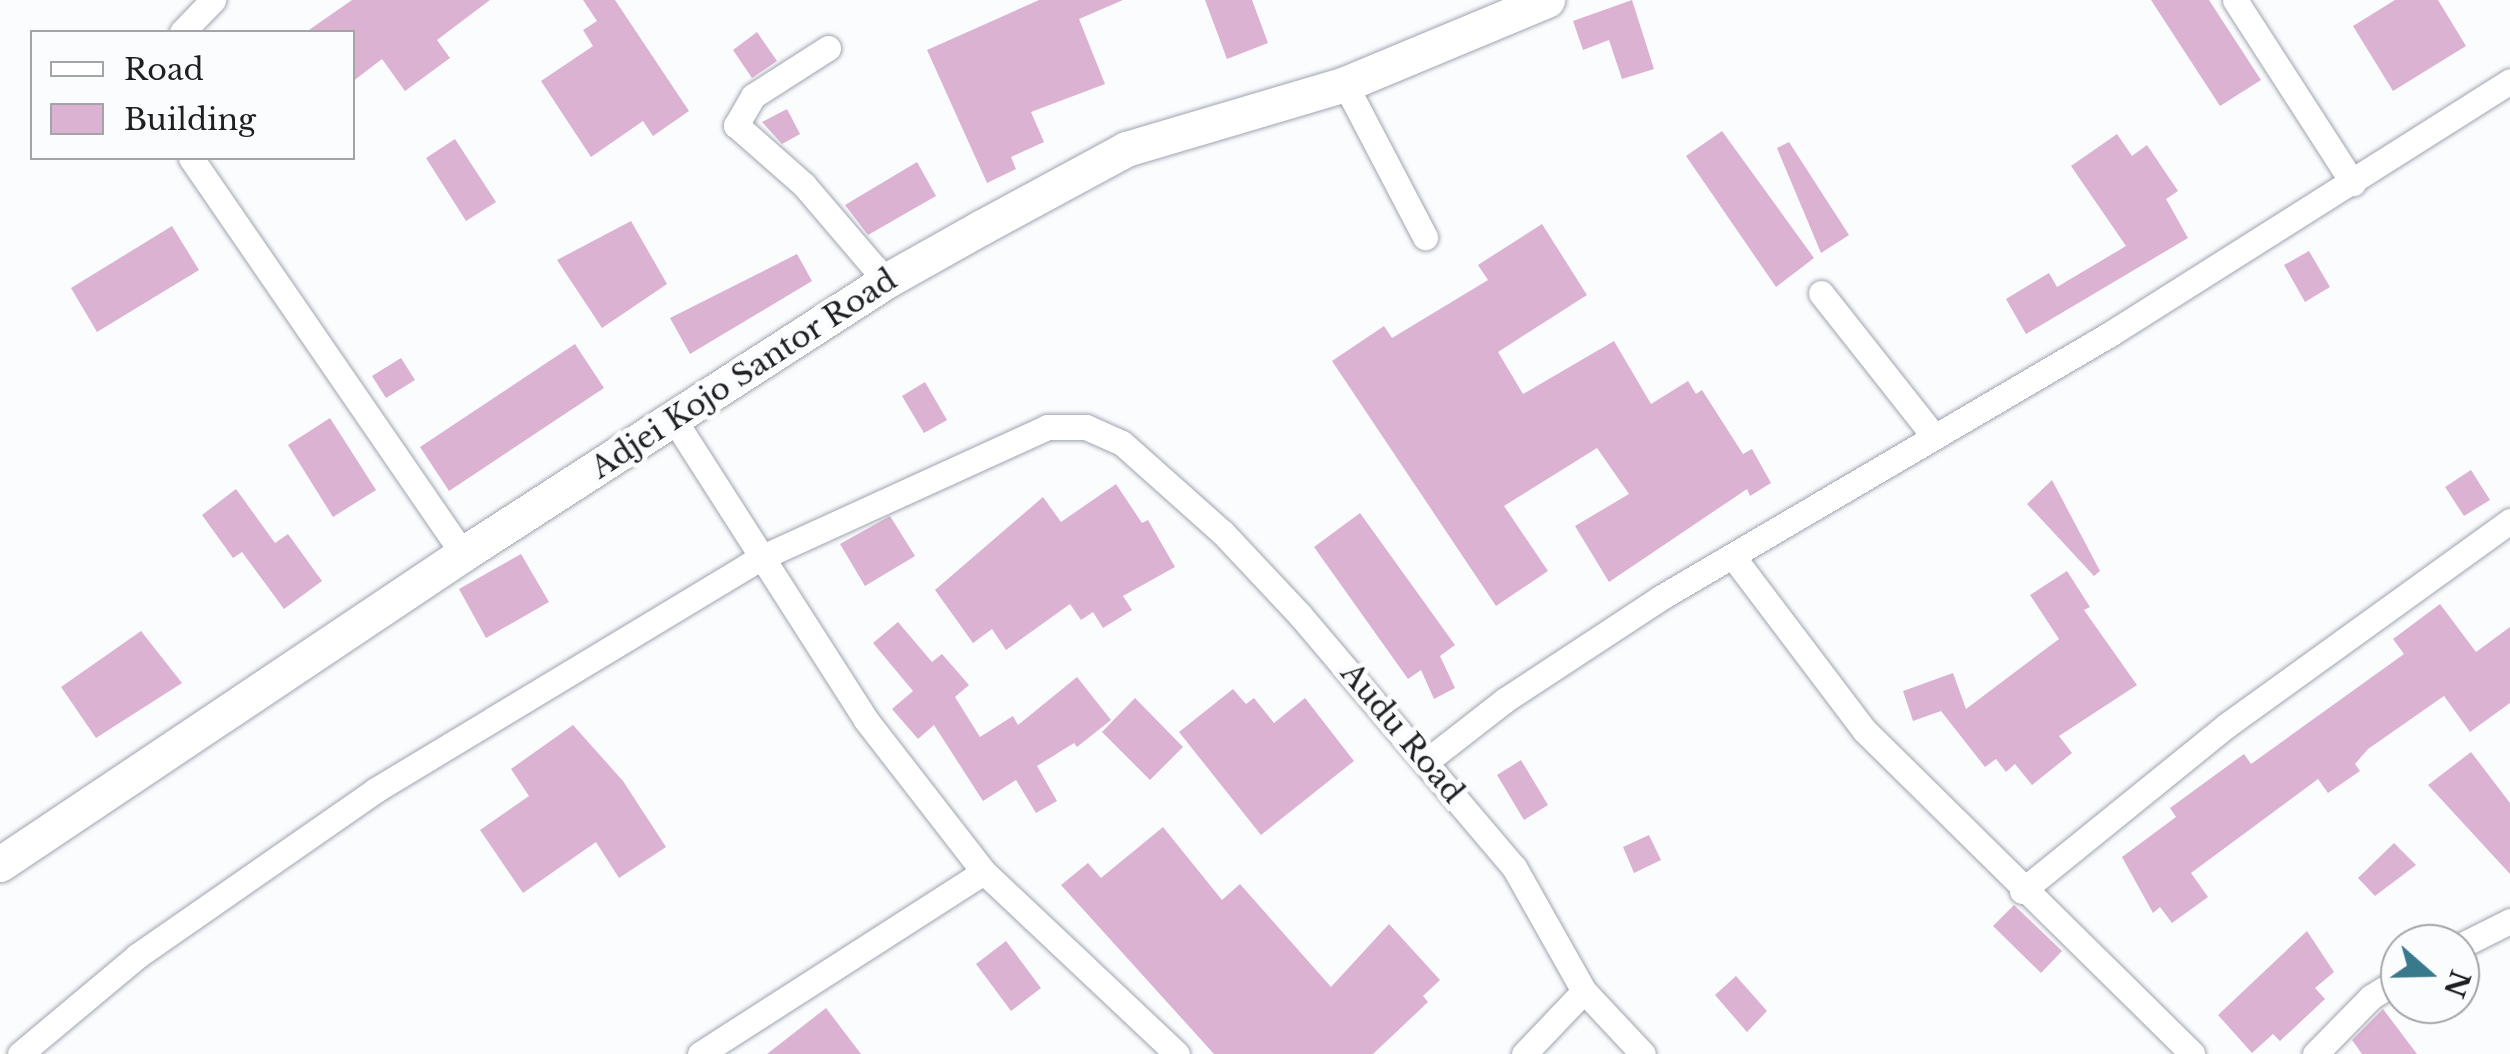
<!DOCTYPE html>
<html>
<head>
<meta charset="utf-8">
<style>
  body { margin:0 }
  #map { position:relative; width:2510px; height:1054px; overflow:hidden; background:#fbfcfe; font-family:"Libre Baskerville",serif }
  div>[style] { position:absolute }
  [style*='--x'] { left:calc(var(--x)*1px); top:calc(var(--y)*1px); width:calc(var(--w)*1px); rotate:calc(var(--a)*1deg) }
  .building>* { inset:0; background:#dbb2d2 }
  .roads { filter:drop-shadow(0 0 2px #9fa4ae) drop-shadow(0 0 2px #9fa4ae) }
  .street>* { height:25px; margin:-12.5px; padding:0 12.5px; transform-origin:12.5px; border-radius:12.5px; background:#fff }
  .secondary>* { height:35px; margin:-17.5px; padding:0 17.5px; transform-origin:17.5px; border-radius:17.5px; background:#fff }
  span { translate:-50% -50%; white-space:nowrap; text-align:center; line-height:1.15; -webkit-text-stroke:10px #fbfcfe; paint-order:stroke }
  .street-label { font-size:30px; color:#1e1f23 }
  .legend { position:absolute; left:30px; top:30px; width:325px; height:130px; box-sizing:border-box; background:#fbfcfe; border:2px solid #a3a4a6; margin:0; padding:12px 18px; list-style:none; font-size:30px; color:#1e1f23 }
  .legend li { display:flex; align-items:center; gap:20px; height:50px }
  .legend b { width:50px; border:2px solid #a3a4a6 }
  .north { position:absolute; left:2380px; top:924px; width:100px; height:100px; box-sizing:border-box; background:#fbfcfe; border:2px solid #a3a4a6; border-radius:50%; rotate:110deg; font-size:28px; font-weight:700; line-height:40px; text-align:center; color:#1e1f23 }
  .north::after { content:''; display:block; margin:auto; width:35px; height:45px; background:#38798b; clip-path:polygon(50% 0,100% 100%,50% 72%,0 100%) }
</style>
</head>
<body>
<div id="map">
  <div class="building">
    <i style="clip-path:polygon(352px 0,490px 0,437px 40px,450px 58px,405px 91px,382px 59px,352px 82px,352px 32px,306px 32px)"></i>
    <i style="clip-path:polygon(583px 0,615px 0,689px 111px,653px 136px,643px 121px,591px 157px,541px 81px,593px 46px,583px 30px,597px 21px)"></i>
    <i style="clip-path:polygon(1039px 0,1123px 0,1079px 19px,1105px 84px,1031px 112px,1044px 142px,1011px 157px,1016px 169px,987px 183px,927px 50px)"></i>
    <i style="clip-path:polygon(1205px 0,1252px 0,1268px 43px,1227px 59px)"></i>
    <i style="clip-path:polygon(1632px 0,1654px 69px,1622px 79px,1609px 40px,1583px 50px,1573px 21px)"></i>
    <i style="clip-path:polygon(2151px 0,2209px 0,2261px 80px,2220px 106px)"></i>
    <i style="clip-path:polygon(2395px 0,2438px 0,2466px 46px,2393px 91px,2353px 26px)"></i>
    <i style="clip-path:polygon(757px 32px,777px 61px,752px 78px,733px 50px)"></i>
    <i style="clip-path:polygon(787px 109px,800px 134px,782px 144px,762px 122px)"></i>
    <i style="clip-path:polygon(1722px 131px,1814px 258px,1776px 287px,1686px 156px)"></i>
    <i style="clip-path:polygon(2117px 134px,2132px 156px,2147px 145px,2178px 191px,2166px 199px,2188px 238px,2026px 334px,2006px 299px,2049px 273px,2057px 287px,2126px 246px,2071px 166px)"></i>
    <i style="clip-path:polygon(455px 139px,496px 202px,466px 221px,426px 158px)"></i>
    <i style="clip-path:polygon(1789px 142px,1849px 235px,1821px 253px,1777px 148px)"></i>
    <i style="clip-path:polygon(917px 162px,936px 196px,868px 235px,845px 205px)"></i>
    <i style="clip-path:polygon(631px 221px,667px 284px,602px 328px,557px 260px)"></i>
    <i style="clip-path:polygon(1542px 224px,1587px 295px,1498px 352px,1523px 394px,1614px 341px,1651px 404px,1688px 381px,1696px 394px,1702px 390px,1743px 454px,1752px 449px,1771px 483px,1750px 496px,1747px 489px,1609px 582px,1575px 526px,1629px 494px,1597px 448px,1504px 506px,1548px 571px,1496px 606px,1332px 361px,1384px 326px,1392px 338px,1488px 280px,1478px 265px)"></i>
    <i style="clip-path:polygon(172px 226px,199px 270px,97px 332px,71px 288px)"></i>
    <i style="clip-path:polygon(2309px 251px,2330px 287px,2305px 302px,2284px 265px)"></i>
    <i style="clip-path:polygon(797px 254px,812px 281px,690px 354px,670px 318px)"></i>
    <i style="clip-path:polygon(575px 344px,604px 388px,449px 491px,420px 447px)"></i>
    <i style="clip-path:polygon(401px 358px,415px 380px,386px 398px,372px 376px)"></i>
    <i style="clip-path:polygon(925px 382px,947px 420px,924px 433px,902px 396px)"></i>
    <i style="clip-path:polygon(330px 418px,376px 490px,333px 517px,288px 445px)"></i>
    <i style="clip-path:polygon(2471px 470px,2490px 500px,2464px 516px,2445px 487px)"></i>
    <i style="clip-path:polygon(2052px 480px,2100px 571px,2094px 576px,2027px 504px)"></i>
    <i style="clip-path:polygon(1116px 484px,1142px 523px,1148px 520px,1175px 567px,1123px 596px,1132px 610px,1103px 628px,1093px 612px,1081px 620px,1070px 604px,1006px 650px,992px 629px,973px 643px,935px 590px,1043px 497px,1061px 522px)"></i>
    <i style="clip-path:polygon(236px 489px,275px 543px,288px 534px,322px 581px,284px 609px,242px 552px,233px 558px,202px 515px)"></i>
    <i style="clip-path:polygon(1360px 513px,1455px 645px,1440px 656px,1455px 688px,1434px 699px,1421px 670px,1408px 679px,1314px 547px)"></i>
    <i style="clip-path:polygon(890px 516px,915px 556px,865px 586px,840px 544px)"></i>
    <i style="clip-path:polygon(521px 554px,549px 602px,486px 638px,459px 589px)"></i>
    <i style="clip-path:polygon(2067px 571px,2090px 607px,2084px 610px,2137px 685px,2059px 736px,2072px 753px,2032px 785px,2015px 764px,2006px 772px,1996px 759px,1985px 767px,1941px 711px,1913px 721px,1903px 691px,1953px 673px,1966px 709px,2059px 639px,2030px 595px)"></i>
    <i style="clip-path:polygon(2440px 604px,2476px 652px,2510px 627px,2510px 703px,2470px 732px,2444px 696px,2368px 749px,2355px 764px,2360px 771px,2328px 793px,2318px 779px,2191px 873px,2208px 897px,2172px 923px,2160px 907px,2153px 913px,2122px 857px,2176px 817px,2170px 808px,2244px 754px,2251px 764px,2404px 654px,2393px 639px)"></i>
    <i style="clip-path:polygon(898px 622px,932px 662px,942px 654px,969px 685px,955px 697px,980px 737px,1013px 716px,1018px 725px,1077px 677px,1111px 720px,1077px 747px,1074px 743px,1037px 766px,1057px 801px,1036px 813px,1016px 780px,983px 801px,934px 725px,918px 739px,892px 709px,913px 691px,873px 643px)"></i>
    <i style="clip-path:polygon(141px 631px,182px 683px,96px 738px,61px 687px)"></i>
    <i style="clip-path:polygon(1233px 689px,1246px 704px,1254px 698px,1274px 723px,1305px 698px,1354px 761px,1261px 835px,1179px 732px)"></i>
    <i style="clip-path:polygon(1135px 698px,1183px 747px,1150px 780px,1102px 732px)"></i>
    <i style="clip-path:polygon(573px 725px,623px 781px,666px 847px,619px 878px,596px 842px,523px 893px,480px 830px,529px 796px,511px 769px)"></i>
    <i style="clip-path:polygon(2471px 752px,2510px 803px,2510px 874px,2428px 785px)"></i>
    <i style="clip-path:polygon(1521px 760px,1548px 805px,1524px 820px,1497px 775px)"></i>
    <i style="clip-path:polygon(1163px 827px,1222px 900px,1240px 884px,1331px 987px,1389px 924px,1440px 980px,1423px 996px,1428px 1002px,1373px 1054px,1214px 1054px,1061px 885px,1088px 863px,1101px 878px)"></i>
    <i style="clip-path:polygon(1649px 835px,1661px 860px,1634px 873px,1623px 847px)"></i>
    <i style="clip-path:polygon(2394px 843px,2416px 865px,2375px 896px,2358px 878px)"></i>
    <i style="clip-path:polygon(2014px 905px,2062px 951px,2041px 973px,1993px 926px)"></i>
    <i style="clip-path:polygon(2307px 931px,2334px 972px,2315px 988px,2325px 999px,2280px 1041px,2273px 1034px,2252px 1053px,2218px 1015px)"></i>
    <i style="clip-path:polygon(1006px 941px,1041px 988px,1011px 1011px,976px 964px)"></i>
    <i style="clip-path:polygon(1736px 976px,1767px 1011px,1747px 1032px,1715px 995px)"></i>
    <i style="clip-path:polygon(826px 1008px,861px 1054px,767px 1054px)"></i>
    <i style="clip-path:polygon(2383px 1009px,2417px 1054px,2362px 1054px,2352px 1040px)"></i>
  </div>
  <div class="roads">
    <div class="street">
      <i style="--x:2235;--y:0;--w:218;--a:57.2"></i>
      <i style="--x:182;--y:32;--w:45;--a:-45.9"></i>
      <i style="--x:828;--y:48;--w:89;--a:147.4"></i>
      <i style="--x:753;--y:96;--w:34;--a:120"></i>
      <i style="--x:736;--y:125;--w:91;--a:41.4"></i>
      <i style="--x:804;--y:185;--w:126;--a:49.5"></i>
      <i style="--x:1345;--y:84;--w:173;--a:62.4"></i>
      <i style="--x:191;--y:158;--w:480;--a:55.5"></i>
      <i style="--x:1821;--y:293;--w:182;--a:51.7"></i>
      <i style="--x:673;--y:418;--w:358;--a:57.4"></i>
      <i style="--x:866;--y:720;--w:192;--a:52.2"></i>
      <i style="--x:984;--y:872;--w:265;--a:43.3"></i>
      <i style="--x:1734;--y:558;--w:216;--a:52.9"></i>
      <i style="--x:1864;--y:730;--w:461;--a:44.6"></i>
      <i style="--x:1428;--y:760;--w:98;--a:-37.9"></i>
      <i style="--x:1505;--y:700;--w:186;--a:-33.3"></i>
      <i style="--x:1660;--y:598;--w:522;--a:-30.4"></i>
      <i style="--x:2110;--y:334;--w:473;--a:-32.3"></i>
      <i style="--x:2022;--y:891;--w:264;--a:-39"></i>
      <i style="--x:2227;--y:725;--w:349;--a:-35.8"></i>
      <i style="--x:2460;--y:946;--w:56;--a:-26.6"></i>
      <i style="--x:20;--y:1054;--w:153;--a:-39.9"></i>
      <i style="--x:137;--y:956;--w:289;--a:-34.8"></i>
      <i style="--x:374;--y:791;--w:449;--a:-31.1"></i>
      <i style="--x:758;--y:559;--w:318;--a:-24.5"></i>
      <i style="--x:1047;--y:427;--w:39;--a:0"></i>
      <i style="--x:1086;--y:427;--w:39;--a:24"></i>
      <i style="--x:1122;--y:443;--w:135;--a:41.7"></i>
      <i style="--x:1223;--y:533;--w:112;--a:46.8"></i>
      <i style="--x:1300;--y:615;--w:331;--a:49.7"></i>
      <i style="--x:1514;--y:867;--w:142;--a:60.6"></i>
      <i style="--x:1584;--y:991;--w:86;--a:46.9"></i>
      <i style="--x:700;--y:1054;--w:337;--a:-32.7"></i>
      <i style="--x:1524;--y:1054;--w:87;--a:-46.4"></i>
      <i style="--x:2315;--y:1054;--w:80;--a:-45.5"></i>
      <i style="--x:2371;--y:997;--w:34;--a:-32"></i>
    </div>
    <div class="secondary">
      <i style="--x:0;--y:864;--w:557;--a:-33.8"></i>
      <i style="--x:463;--y:554;--w:503;--a:-32.84"></i>
      <i style="--x:886;--y:281;--w:110;--a:-29.4"></i>
      <i style="--x:982;--y:227;--w:164;--a:-28.4"></i>
      <i style="--x:1126;--y:149;--w:228;--a:-16.5"></i>
      <i style="--x:1345;--y:84;--w:219;--a:-22.6"></i>
    </div>
  </div>
  <div class="street-label">
    <span style="left:744px;top:374px;rotate:-33deg">Adjei Kojo Santor Road</span>
    <span style="left:1402px;top:733px;rotate:50deg">Audu Road</span>
  </div>
  <ul class="legend">
  <li><b style="height:12px;background:#fff"></b>Road</li>
  <li><b style="height:28px;background:#dbb2d2"></b>Building</li>
  </ul>
  <div class="north">N</div>
</div>
</body>
</html>
